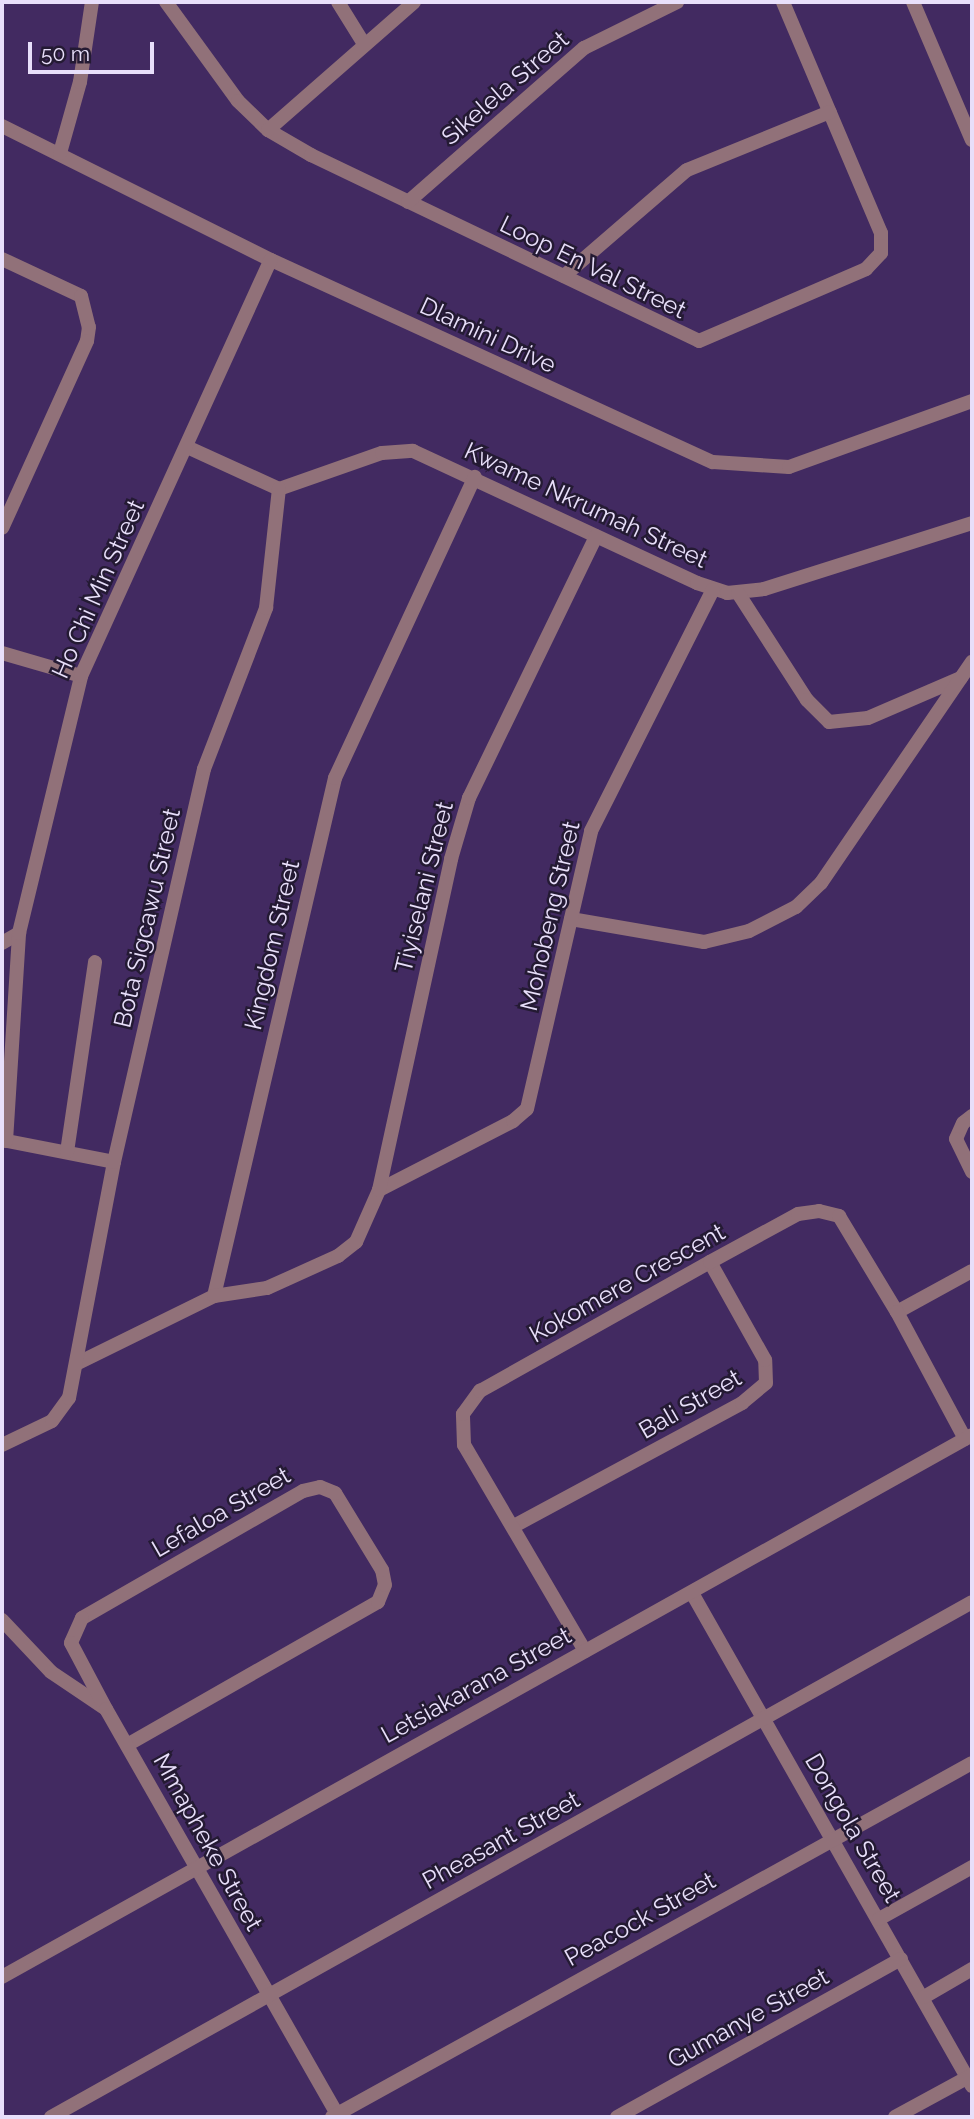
<!DOCTYPE html>
<html>
<head>
<meta charset="utf-8">
<style>
  body { margin:0 }
  #map { position:relative; width:974px; height:2119px; overflow:hidden; background:#422a61; font-family:Raleway,sans-serif }
  div>[style] { position:absolute }
  [style*='--x'] { left:calc(var(--x)*1px); top:calc(var(--y)*1px); width:calc(var(--w)*1px); rotate:calc(var(--a)*1deg) }
  .minor>* { height:14px; margin:-7px; padding:0 7px; transform-origin:7px; border-radius:7px; background:#917179 }
  .tertiary>* { height:14px; margin:-7px; padding:0 7px; transform-origin:7px; border-radius:7px; background:#917179 }
  span { translate:-50% -50%; white-space:nowrap; text-align:center; line-height:1.15; -webkit-text-stroke:5px #241a33; paint-order:stroke }
  .street-label { font-size:24px; color:#e8dffa }
  .frame { position:absolute; inset:0; border:4px solid #e8dffa; pointer-events:none }
  .scale { position:absolute; left:28px; top:42px; width:126px; height:32px; box-sizing:border-box; border:4px solid #e8dffa; border-top:0; padding-left:9px; font-size:21px; line-height:24px; white-space:nowrap; color:#e8dffa; -webkit-text-stroke:5px #241a33; paint-order:stroke }
</style>
</head>
<body>
<div id="map">
  <div class="minor">
    <i style="--x:166;--y:2;--w:122;--a:54"></i>
    <i style="--x:238;--y:101;--w:42;--a:44"></i>
    <i style="--x:268;--y:130;--w:50;--a:30.2"></i>
    <i style="--x:311;--y:155;--w:430;--a:25.6"></i>
    <i style="--x:699;--y:341;--w:182;--a:-23.3"></i>
    <i style="--x:866;--y:269;--w:22;--a:-47"></i>
    <i style="--x:881;--y:253;--w:20;--a:-90"></i>
    <i style="--x:881;--y:233;--w:251;--a:-113"></i>
    <i style="--x:338;--y:2;--w:49;--a:58.2"></i>
    <i style="--x:2;--y:126;--w:301;--a:26.5"></i>
    <i style="--x:271;--y:260;--w:486;--a:24.6"></i>
    <i style="--x:713;--y:462;--w:76;--a:3.8"></i>
    <i style="--x:789;--y:467;--w:195;--a:-19.8"></i>
    <i style="--x:268;--y:130;--w:194;--a:-41.2"></i>
    <i style="--x:60;--y:153;--w:74;--a:-74.3"></i>
    <i style="--x:80;--y:82;--w:81;--a:-81.5"></i>
    <i style="--x:408;--y:202;--w:234;--a:-41.2"></i>
    <i style="--x:584;--y:48;--w:104;--a:-26.3"></i>
    <i style="--x:2;--y:259;--w:87;--a:25.1"></i>
    <i style="--x:81;--y:296;--w:32;--a:76"></i>
    <i style="--x:89;--y:327;--w:14;--a:98"></i>
    <i style="--x:87;--y:341;--w:205;--a:114.4"></i>
    <i style="--x:564;--y:276;--w:162;--a:-40.8"></i>
    <i style="--x:687;--y:170;--w:154;--a:-22.1"></i>
    <i style="--x:187;--y:447;--w:101;--a:24.5"></i>
    <i style="--x:279;--y:489;--w:109;--a:-19.3"></i>
    <i style="--x:382;--y:453;--w:31;--a:-4"></i>
    <i style="--x:413;--y:451;--w:313;--a:24.9"></i>
    <i style="--x:697;--y:583;--w:32;--a:18"></i>
    <i style="--x:727;--y:593;--w:37;--a:-6"></i>
    <i style="--x:764;--y:589;--w:218;--a:-17.6"></i>
    <i style="--x:738;--y:593;--w:127;--a:57.2"></i>
    <i style="--x:807;--y:700;--w:31;--a:45"></i>
    <i style="--x:829;--y:722;--w:39;--a:-6"></i>
    <i style="--x:868;--y:718;--w:101;--a:-23.3"></i>
    <i style="--x:2;--y:653;--w:82;--a:16.2"></i>
    <i style="--x:571;--y:919;--w:135;--a:9.8"></i>
    <i style="--x:704;--y:942;--w:46;--a:-13.7"></i>
    <i style="--x:749;--y:931;--w:53;--a:-27.1"></i>
    <i style="--x:796;--y:907;--w:35;--a:-44"></i>
    <i style="--x:821;--y:883;--w:268;--a:-55.7"></i>
    <i style="--x:2;--y:943;--w:20;--a:-30"></i>
    <i style="--x:972;--y:1116;--w:11;--a:142"></i>
    <i style="--x:963;--y:1123;--w:17;--a:114"></i>
    <i style="--x:956;--y:1139;--w:37;--a:64"></i>
    <i style="--x:2;--y:1140;--w:114;--a:11.1"></i>
    <i style="--x:6;--y:1141;--w:208;--a:-86.4"></i>
    <i style="--x:19;--y:933;--w:264;--a:-76.4"></i>
    <i style="--x:81;--y:676;--w:457;--a:-65.5"></i>
    <i style="--x:67;--y:1152;--w:192;--a:-81.6"></i>
    <i style="--x:379;--y:1190;--w:151;--a:-27.2"></i>
    <i style="--x:513;--y:1121;--w:18;--a:-41"></i>
    <i style="--x:527;--y:1109;--w:285;--a:-77"></i>
    <i style="--x:591;--y:831;--w:270;--a:-63.2"></i>
    <i style="--x:214;--y:1296;--w:532;--a:-76.85"></i>
    <i style="--x:335;--y:778;--w:332;--a:-65.1"></i>
    <i style="--x:897;--y:1312;--w:85;--a:-28.7"></i>
    <i style="--x:76;--y:1364;--w:154;--a:-26.2"></i>
    <i style="--x:214;--y:1296;--w:54;--a:-8.6"></i>
    <i style="--x:267;--y:1288;--w:78;--a:-24.3"></i>
    <i style="--x:338;--y:1256;--w:23;--a:-38"></i>
    <i style="--x:356;--y:1242;--w:57;--a:-66.1"></i>
    <i style="--x:379;--y:1190;--w:339;--a:-77.7"></i>
    <i style="--x:451;--y:859;--w:64;--a:-73.6"></i>
    <i style="--x:469;--y:798;--w:291;--a:-64.1"></i>
    <i style="--x:2;--y:1445;--w:55;--a:-25.6"></i>
    <i style="--x:52;--y:1421;--w:29;--a:-54"></i>
    <i style="--x:69;--y:1398;--w:240;--a:-79.2"></i>
    <i style="--x:114;--y:1162;--w:403;--a:-77.1"></i>
    <i style="--x:204;--y:769;--w:173;--a:-68.9"></i>
    <i style="--x:266;--y:608;--w:120;--a:-83.8"></i>
    <i style="--x:514;--y:1526;--w:259;--a:-28.3"></i>
    <i style="--x:742;--y:1403;--w:31;--a:-40"></i>
    <i style="--x:766;--y:1383;--w:23;--a:-92"></i>
    <i style="--x:765;--y:1360;--w:112;--a:-119.3"></i>
    <i style="--x:692;--y:1593;--w:567;--a:60.41"></i>
    <i style="--x:2;--y:1620;--w:71;--a:46.7"></i>
    <i style="--x:51;--y:1672;--w:63;--a:33.9"></i>
    <i style="--x:585;--y:1651;--w:239;--a:-120.4"></i>
    <i style="--x:464;--y:1445;--w:31;--a:-92"></i>
    <i style="--x:463;--y:1414;--w:29;--a:-54"></i>
    <i style="--x:480;--y:1391;--w:264;--a:-29.3"></i>
    <i style="--x:710;--y:1262;--w:100;--a:-28.6"></i>
    <i style="--x:798;--y:1214;--w:21;--a:-8"></i>
    <i style="--x:819;--y:1211;--w:21;--a:14"></i>
    <i style="--x:839;--y:1216;--w:112;--a:58.9"></i>
    <i style="--x:897;--y:1312;--w:144;--a:61.8"></i>
    <i style="--x:127;--y:1745;--w:289;--a:-29.7"></i>
    <i style="--x:378;--y:1602;--w:18;--a:-68"></i>
    <i style="--x:385;--y:1585;--w:15;--a:-101"></i>
    <i style="--x:382;--y:1570;--w:90;--a:-121.4"></i>
    <i style="--x:335;--y:1493;--w:16;--a:-158"></i>
    <i style="--x:320;--y:1487;--w:17;--a:167"></i>
    <i style="--x:303;--y:1491;--w:255;--a:150.1"></i>
    <i style="--x:82;--y:1618;--w:27;--a:114"></i>
    <i style="--x:71;--y:1643;--w:75;--a:62.1"></i>
    <i style="--x:106;--y:1709;--w:470;--a:60.3"></i>
    <i style="--x:879;--y:1919;--w:107;--a:-29.2"></i>
    <i style="--x:2;--y:1977;--w:1111;--a:-29.19"></i>
    <i style="--x:924;--y:1997;--w:56;--a:-30.3"></i>
    <i style="--x:51;--y:2117;--w:1055;--a:-29.21"></i>
    <i style="--x:332;--y:2117;--w:731;--a:-28.95"></i>
    <i style="--x:617;--y:2117;--w:325;--a:-29.1"></i>
    <i style="--x:895;--y:2117;--w:88;--a:-28.6"></i>
  </div>
  <div class="tertiary">
    <i style="--x:913;--y:2;--w:150;--a:66.9"></i>
  </div>
  <div class="street-label">
    <span style="left:505px;top:88px;rotate:-41deg">Sikelela Street</span>
    <span style="left:593px;top:267px;rotate:26deg">Loop En Val Street</span>
    <span style="left:488px;top:335px;rotate:25deg">Dlamini Drive</span>
    <span style="left:586px;top:505px;rotate:25deg">Kwame Nkrumah Street</span>
    <span style="left:98px;top:589px;rotate:-66deg">Ho Chi Min Street</span>
    <span style="left:424px;top:887px;rotate:-76deg">Tiyiselani Street</span>
    <span style="left:550px;top:916px;rotate:-77deg">Mohobeng Street</span>
    <span style="left:147px;top:918px;rotate:-77deg">Bota Sigcawu Street</span>
    <span style="left:272px;top:945px;rotate:-77deg">Kingdom Street</span>
    <span style="left:627px;top:1283px;rotate:-29deg">Kokomere Crescent</span>
    <span style="left:690px;top:1404px;rotate:-30deg">Bali Street</span>
    <span style="left:221px;top:1512px;rotate:-30deg">Lefaloa Street</span>
    <span style="left:476px;top:1685px;rotate:-29deg">Letsiakarana Street</span>
    <span style="left:853px;top:1828px;rotate:60deg">Dongola Street</span>
    <span style="left:501px;top:1840px;rotate:-29deg">Pheasant Street</span>
    <span style="left:208px;top:1842px;rotate:61deg">Mmapheke Street</span>
    <span style="left:640px;top:1919px;rotate:-29deg">Peacock Street</span>
    <span style="left:748px;top:2018px;rotate:-29deg">Gumanye Street</span>
  </div>
  <div class="frame"></div>
  <div class="scale">50 m</div>
</div>
</body>
</html>
